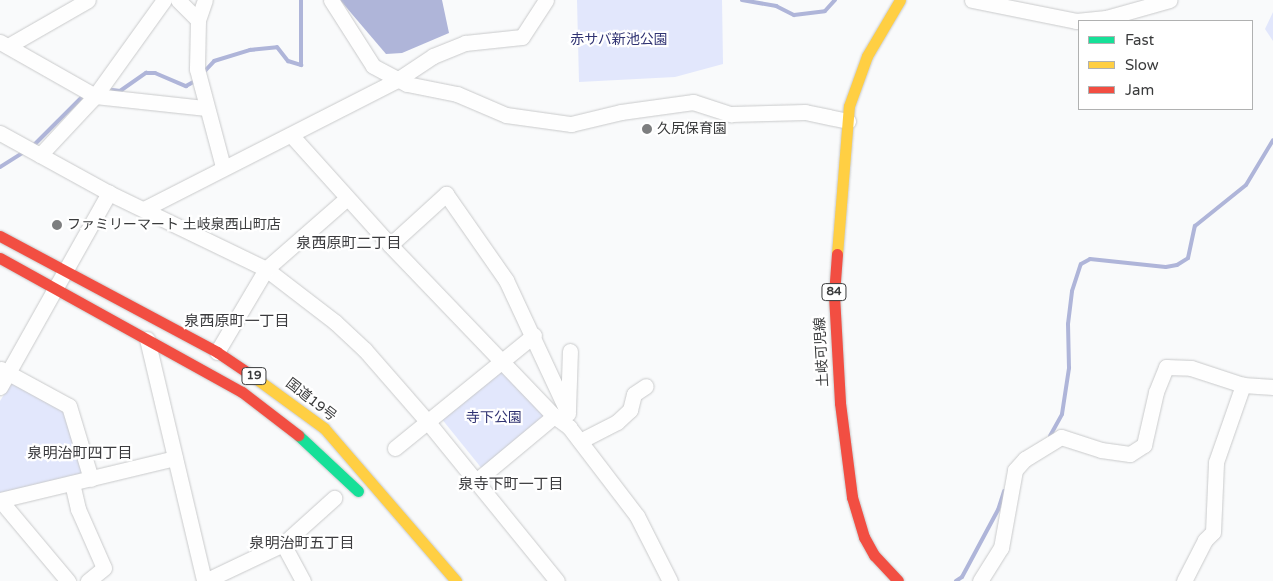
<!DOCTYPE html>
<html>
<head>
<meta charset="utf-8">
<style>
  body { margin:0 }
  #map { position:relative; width:1273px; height:581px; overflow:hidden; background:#f9fafb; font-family:"Varela Round","Noto Sans JP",sans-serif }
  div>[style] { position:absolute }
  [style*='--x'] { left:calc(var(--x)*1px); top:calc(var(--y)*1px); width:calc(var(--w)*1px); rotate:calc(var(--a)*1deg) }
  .green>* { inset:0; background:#e2e7fc }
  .water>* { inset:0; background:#afb5d9 }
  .stream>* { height:4px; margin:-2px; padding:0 2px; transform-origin:2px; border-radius:2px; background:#afb5d9 }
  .roads { filter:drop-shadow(0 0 1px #c9cacb) drop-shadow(0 0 1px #c9cacb) }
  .street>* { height:15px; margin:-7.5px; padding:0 7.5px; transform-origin:7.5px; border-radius:7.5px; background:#fefefe }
  .fast>* { height:11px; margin:-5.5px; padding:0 5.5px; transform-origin:5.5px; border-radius:5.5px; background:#16e098 }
  .slow>* { height:11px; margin:-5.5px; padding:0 5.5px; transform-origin:5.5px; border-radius:5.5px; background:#ffcf43 }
  .jam>* { height:11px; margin:-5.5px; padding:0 5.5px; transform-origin:5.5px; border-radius:5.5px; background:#f24e42 }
  .dots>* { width:14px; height:14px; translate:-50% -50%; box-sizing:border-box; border:2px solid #fff; border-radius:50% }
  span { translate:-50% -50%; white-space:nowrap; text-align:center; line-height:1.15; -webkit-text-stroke:4.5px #fff; paint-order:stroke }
  .shield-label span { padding:1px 4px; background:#fff; border:1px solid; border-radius:4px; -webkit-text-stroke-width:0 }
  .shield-label { font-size:12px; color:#3a3b3c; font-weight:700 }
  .park-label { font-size:14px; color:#303372 }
  .poi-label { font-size:14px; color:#3a3b3c }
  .left { translate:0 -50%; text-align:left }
  .street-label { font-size:14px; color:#3a3b3c }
  .neighbourhood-label { font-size:15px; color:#3b3b3e }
  .legend { position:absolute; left:1078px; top:20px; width:175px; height:90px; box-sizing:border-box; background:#fff; border:1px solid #b0b1b1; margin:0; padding:6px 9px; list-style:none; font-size:15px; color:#3a3b3c }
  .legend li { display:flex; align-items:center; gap:10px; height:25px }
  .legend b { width:25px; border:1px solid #b0b1b1 }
</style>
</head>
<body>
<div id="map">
  <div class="green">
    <i style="clip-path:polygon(577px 0,722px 0,723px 64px,675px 77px,579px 82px)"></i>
    <i style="clip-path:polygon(1273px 12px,1273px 41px,1265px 29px)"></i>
    <i style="clip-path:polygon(499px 372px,503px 372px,545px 417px,483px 470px,441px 418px)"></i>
    <i style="clip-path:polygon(12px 382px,66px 409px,85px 474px,0 493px,0 401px)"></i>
  </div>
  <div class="water">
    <i style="clip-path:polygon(340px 0,442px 0,449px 33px,402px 53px,386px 54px)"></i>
  </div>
  <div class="stream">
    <i style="--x:742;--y:0;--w:35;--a:10"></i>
    <i style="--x:776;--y:6;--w:20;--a:27"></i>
    <i style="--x:794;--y:15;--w:31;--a:-7"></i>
    <i style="--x:825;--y:11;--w:15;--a:-48"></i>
    <i style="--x:203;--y:73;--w:16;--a:-47"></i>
    <i style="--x:214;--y:61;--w:38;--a:-17"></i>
    <i style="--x:250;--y:50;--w:27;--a:-6"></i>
    <i style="--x:277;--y:47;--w:18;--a:52"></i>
    <i style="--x:288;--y:61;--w:14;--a:17"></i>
    <i style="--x:301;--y:65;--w:65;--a:-90"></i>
    <i style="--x:105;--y:89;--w:15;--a:8"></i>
    <i style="--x:120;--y:91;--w:32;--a:-35"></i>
    <i style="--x:146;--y:73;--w:9;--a:0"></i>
    <i style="--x:155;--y:73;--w:34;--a:23"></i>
    <i style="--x:186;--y:86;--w:13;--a:-29"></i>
    <i style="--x:32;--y:147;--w:75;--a:-45"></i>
    <i style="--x:0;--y:167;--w:28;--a:-32"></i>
    <i style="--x:1050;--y:436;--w:25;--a:-61"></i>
    <i style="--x:1062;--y:414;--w:47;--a:-81.3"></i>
    <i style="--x:1069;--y:368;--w:44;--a:-91.3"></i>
    <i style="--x:1068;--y:324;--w:33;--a:-83"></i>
    <i style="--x:1072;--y:291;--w:28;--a:-72"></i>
    <i style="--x:1081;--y:264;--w:10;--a:-29"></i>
    <i style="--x:1090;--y:259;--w:76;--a:6"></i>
    <i style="--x:1166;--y:267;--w:11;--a:-10"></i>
    <i style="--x:1177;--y:265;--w:13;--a:-32"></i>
    <i style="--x:1188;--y:258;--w:33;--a:-78"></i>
    <i style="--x:1195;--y:226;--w:65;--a:-38.8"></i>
    <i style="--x:1246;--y:185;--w:52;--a:-59"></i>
    <i style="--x:956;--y:581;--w:7;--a:-34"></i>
    <i style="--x:962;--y:577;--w:76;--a:-61.8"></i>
    <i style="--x:998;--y:510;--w:20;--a:-72"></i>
  </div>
  <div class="roads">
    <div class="street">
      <i style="--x:178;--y:0;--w:28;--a:45"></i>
      <i style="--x:198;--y:20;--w:49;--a:91.2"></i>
      <i style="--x:197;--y:69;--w:101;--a:75.1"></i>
      <i style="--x:331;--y:0;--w:78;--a:57.5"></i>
      <i style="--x:373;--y:66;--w:38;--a:28"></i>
      <i style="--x:407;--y:84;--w:51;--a:11.3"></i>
      <i style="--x:457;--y:94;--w:53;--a:23.2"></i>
      <i style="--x:506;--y:115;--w:66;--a:7.9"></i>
      <i style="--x:571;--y:124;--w:51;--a:-13.5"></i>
      <i style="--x:621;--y:112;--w:73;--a:-7.9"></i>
      <i style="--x:693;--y:102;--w:40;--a:18"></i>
      <i style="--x:731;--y:114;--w:74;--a:-1.5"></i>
      <i style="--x:805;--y:112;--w:44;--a:11.8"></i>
      <i style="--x:972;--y:0;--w:106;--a:11.4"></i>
      <i style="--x:1076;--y:21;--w:30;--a:-6"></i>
      <i style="--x:1106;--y:18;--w:66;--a:-15.7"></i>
      <i style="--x:198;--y:20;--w:21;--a:-71"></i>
      <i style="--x:0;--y:42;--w:109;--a:29.6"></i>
      <i style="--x:95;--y:96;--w:112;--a:6.2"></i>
      <i style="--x:8;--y:46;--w:92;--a:-29.9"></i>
      <i style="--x:0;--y:133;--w:124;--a:28.8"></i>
      <i style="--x:109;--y:193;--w:174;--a:25.8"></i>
      <i style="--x:266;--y:269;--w:87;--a:37.5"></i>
      <i style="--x:335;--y:322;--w:41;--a:43"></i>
      <i style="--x:365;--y:350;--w:94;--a:48.9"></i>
      <i style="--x:427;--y:421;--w:206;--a:50.9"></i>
      <i style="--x:292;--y:136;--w:147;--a:48"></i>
      <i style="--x:390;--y:245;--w:237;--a:46.2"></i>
      <i style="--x:554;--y:416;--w:19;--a:36"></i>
      <i style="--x:569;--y:427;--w:112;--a:52.6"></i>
      <i style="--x:637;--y:516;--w:73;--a:63.1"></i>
      <i style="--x:40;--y:155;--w:81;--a:-47"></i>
      <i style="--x:95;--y:96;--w:118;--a:-54.3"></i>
      <i style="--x:144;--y:209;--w:284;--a:-27"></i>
      <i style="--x:397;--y:80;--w:43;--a:-33.7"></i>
      <i style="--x:433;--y:56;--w:35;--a:-22"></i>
      <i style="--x:465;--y:43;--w:57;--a:-6"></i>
      <i style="--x:522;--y:37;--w:44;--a:-57"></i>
      <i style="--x:390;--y:245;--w:76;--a:-42.3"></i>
      <i style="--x:446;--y:194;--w:105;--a:55.1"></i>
      <i style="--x:506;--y:280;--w:147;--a:65"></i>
      <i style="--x:147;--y:339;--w:249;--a:76.7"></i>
      <i style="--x:217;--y:352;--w:96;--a:-59.4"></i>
      <i style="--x:266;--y:269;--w:106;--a:-41.2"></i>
      <i style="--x:1;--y:369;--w:77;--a:28.6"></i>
      <i style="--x:69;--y:406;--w:76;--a:73.2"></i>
      <i style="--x:0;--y:387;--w:223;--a:-60.7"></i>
      <i style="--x:568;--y:410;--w:59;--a:-88.1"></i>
      <i style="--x:580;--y:441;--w:42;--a:-27.2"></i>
      <i style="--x:617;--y:422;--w:18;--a:-43"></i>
      <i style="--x:630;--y:410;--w:16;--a:-76"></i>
      <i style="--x:634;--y:394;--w:14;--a:-34"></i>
      <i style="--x:395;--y:448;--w:179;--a:-39.1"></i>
      <i style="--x:476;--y:481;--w:102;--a:-39.8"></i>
      <i style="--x:72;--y:483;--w:27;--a:77"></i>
      <i style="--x:78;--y:509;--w:64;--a:66.2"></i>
      <i style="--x:104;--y:568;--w:21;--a:141"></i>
      <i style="--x:0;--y:500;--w:180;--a:-13.5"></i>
      <i style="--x:0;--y:500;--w:106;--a:50"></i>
      <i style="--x:283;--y:544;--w:42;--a:61.6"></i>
      <i style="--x:205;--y:581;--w:86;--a:-25.4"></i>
      <i style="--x:283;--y:544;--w:69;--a:-42"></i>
      <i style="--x:980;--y:581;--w:39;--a:-58"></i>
      <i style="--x:1001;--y:548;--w:79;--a:-79.8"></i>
      <i style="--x:1015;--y:470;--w:15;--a:-48"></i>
      <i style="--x:1025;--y:459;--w:42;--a:-31.4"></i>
      <i style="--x:1061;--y:437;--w:42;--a:18"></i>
      <i style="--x:1101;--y:450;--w:29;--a:8"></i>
      <i style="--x:1130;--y:454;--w:17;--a:-33"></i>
      <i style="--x:1144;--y:445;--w:54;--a:-77.2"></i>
      <i style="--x:1156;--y:392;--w:27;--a:-68"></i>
      <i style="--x:1166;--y:367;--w:25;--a:2"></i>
      <i style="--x:1191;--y:368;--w:55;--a:18.1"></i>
      <i style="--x:1243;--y:385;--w:30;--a:4"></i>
      <i style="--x:1184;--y:581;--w:46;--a:-62.9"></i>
      <i style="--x:1205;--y:540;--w:11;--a:-45"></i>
      <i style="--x:1213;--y:532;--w:70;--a:-87.5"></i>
      <i style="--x:1216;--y:462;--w:82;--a:-70.7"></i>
    </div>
    <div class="fast">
      <i style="--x:298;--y:435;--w:82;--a:43"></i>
    </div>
    <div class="slow">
      <i style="--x:837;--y:254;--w:148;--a:-85.4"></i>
      <i style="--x:849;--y:106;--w:53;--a:-70.2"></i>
      <i style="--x:867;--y:56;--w:65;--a:-59.5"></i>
      <i style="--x:254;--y:377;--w:87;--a:36.1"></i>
      <i style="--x:324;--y:428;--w:202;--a:49.2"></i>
    </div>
    <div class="jam">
      <i style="--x:0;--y:236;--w:246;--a:28.1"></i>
      <i style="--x:217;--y:352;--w:45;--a:34"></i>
      <i style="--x:837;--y:254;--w:41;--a:94.2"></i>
      <i style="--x:834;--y:295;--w:108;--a:86.8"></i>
      <i style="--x:840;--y:403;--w:95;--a:82.7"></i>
      <i style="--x:852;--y:497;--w:42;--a:73.3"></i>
      <i style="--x:864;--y:537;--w:21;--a:61"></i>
      <i style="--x:874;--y:555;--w:35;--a:47"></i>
      <i style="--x:0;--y:258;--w:277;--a:29"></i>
      <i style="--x:242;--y:392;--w:71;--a:37.5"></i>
    </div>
  </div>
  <div class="dots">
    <i style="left:647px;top:129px;background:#7d7e7f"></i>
    <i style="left:57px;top:225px;background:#7d7e7f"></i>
  </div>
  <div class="shield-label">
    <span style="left:834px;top:292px">84</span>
    <span style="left:254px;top:376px">19</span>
  </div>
  <div class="park-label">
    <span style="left:619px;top:40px">赤サバ新池公園</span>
    <span style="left:494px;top:418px">寺下公園</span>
  </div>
  <div class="poi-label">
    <span class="left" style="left:657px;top:129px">久尻保育園</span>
    <span class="left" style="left:67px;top:225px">ファミリーマート 土岐泉西山町店</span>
  </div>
  <div class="street-label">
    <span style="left:822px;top:352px;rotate:-93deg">土岐可児線</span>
    <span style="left:311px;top:400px;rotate:38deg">国道19号</span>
  </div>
  <div class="neighbourhood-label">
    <span style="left:349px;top:244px">泉西原町二丁目</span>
    <span style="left:237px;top:322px">泉西原町一丁目</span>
    <span style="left:80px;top:454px">泉明治町四丁目</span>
    <span style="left:511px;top:485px">泉寺下町一丁目</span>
    <span style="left:302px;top:544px">泉明治町五丁目</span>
  </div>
  <ul class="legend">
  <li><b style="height:6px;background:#16e098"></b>Fast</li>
  <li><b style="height:6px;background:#ffcf43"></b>Slow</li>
  <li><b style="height:6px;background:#f24e42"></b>Jam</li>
  </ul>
</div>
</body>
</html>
